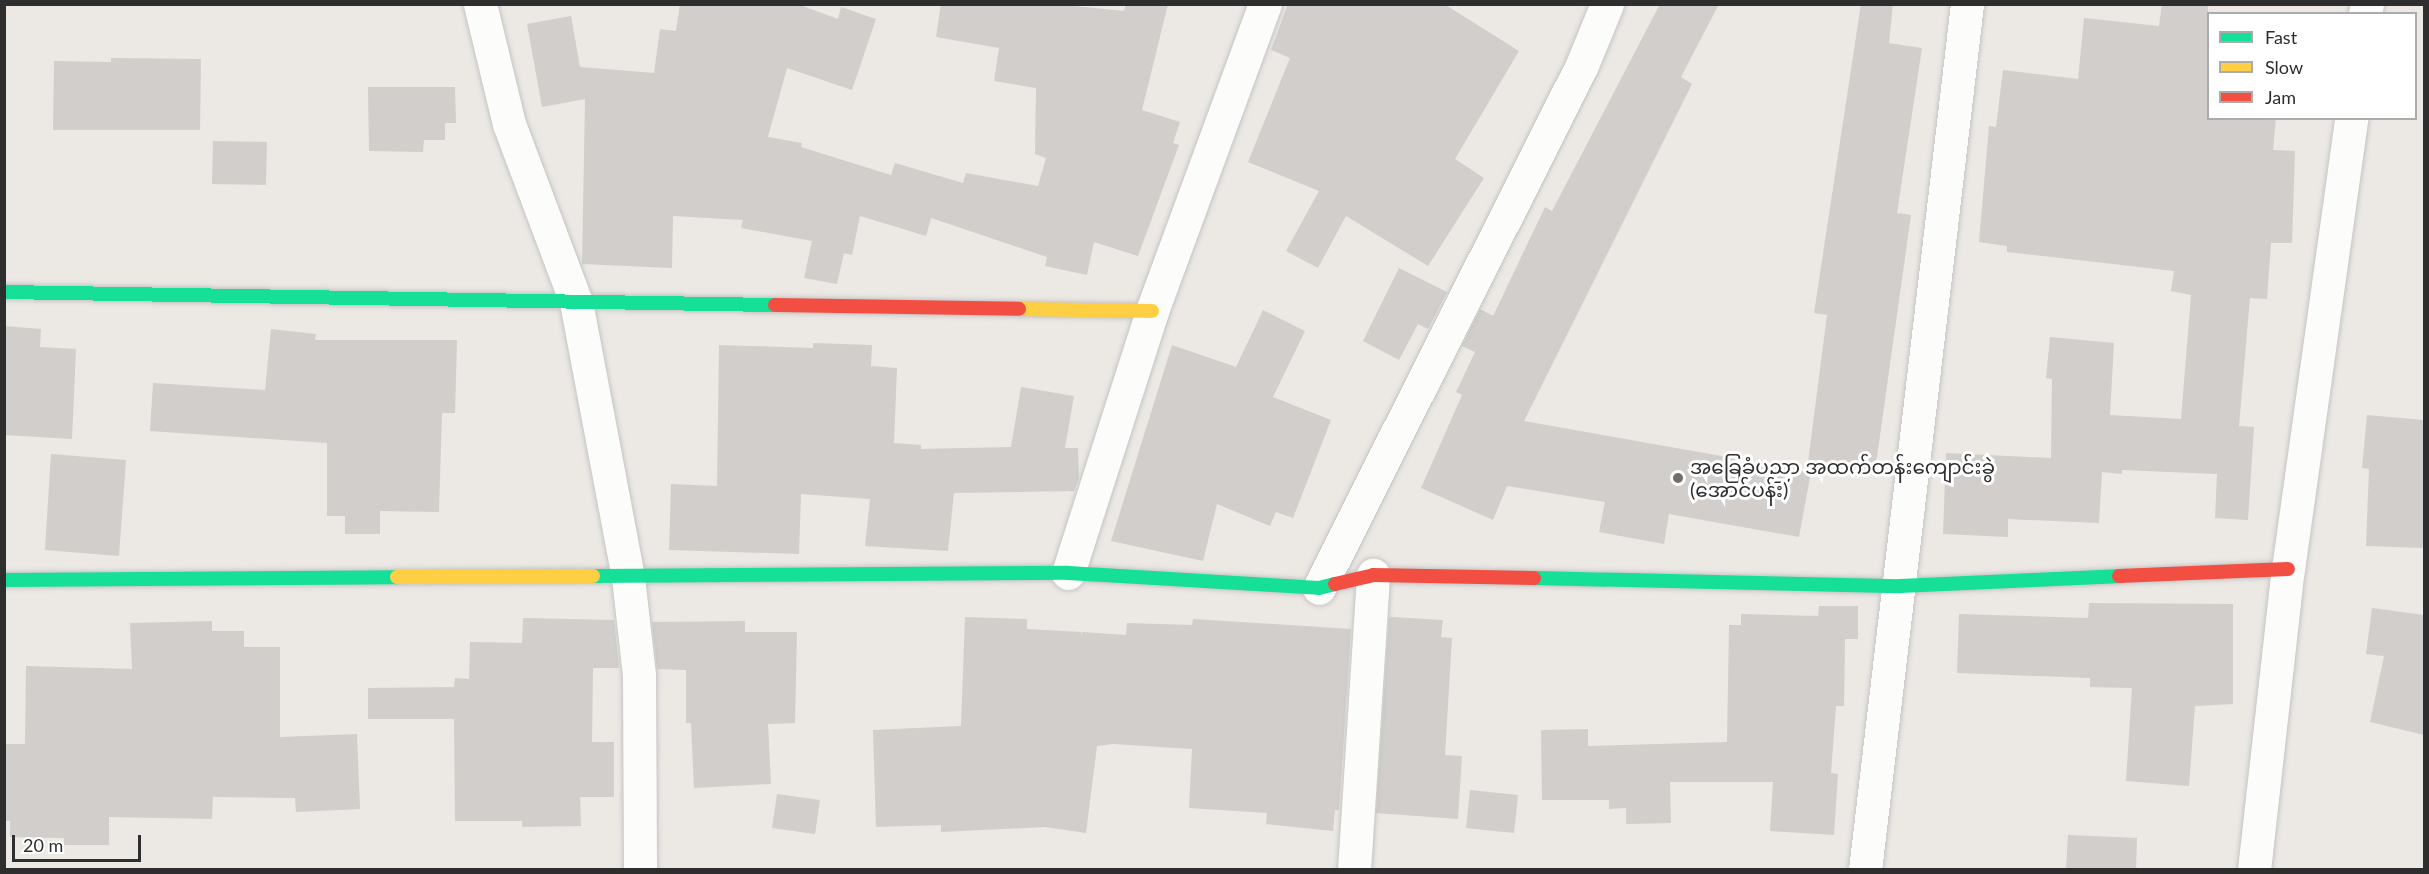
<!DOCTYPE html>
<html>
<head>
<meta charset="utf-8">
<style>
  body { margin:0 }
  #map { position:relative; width:2429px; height:874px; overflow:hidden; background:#ece8e4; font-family:Lato,"Noto Sans Myanmar",sans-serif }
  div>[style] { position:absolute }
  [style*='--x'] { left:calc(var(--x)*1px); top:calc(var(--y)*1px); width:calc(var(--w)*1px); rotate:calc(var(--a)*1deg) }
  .building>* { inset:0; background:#d1cecb }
  .roads { filter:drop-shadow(0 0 2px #c5c4c5) drop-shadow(0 0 2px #c5c4c5) }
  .street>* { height:33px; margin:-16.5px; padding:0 16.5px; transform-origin:16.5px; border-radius:16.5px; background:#fcfcfb }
  .fast>* { height:14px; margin:-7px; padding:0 7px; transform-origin:7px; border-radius:7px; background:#16e098 }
  .slow>* { height:14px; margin:-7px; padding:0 7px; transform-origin:7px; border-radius:7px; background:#ffcf43 }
  .jam>* { height:14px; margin:-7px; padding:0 7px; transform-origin:7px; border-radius:7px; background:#f24e42 }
  .dots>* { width:16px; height:16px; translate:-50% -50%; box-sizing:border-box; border:3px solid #fff; border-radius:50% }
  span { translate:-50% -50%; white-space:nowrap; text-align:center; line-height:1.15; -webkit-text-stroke:6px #fff; paint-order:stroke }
  .poi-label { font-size:20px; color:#2e2e2e }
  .left { translate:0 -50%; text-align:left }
  .frame { position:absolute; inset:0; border:6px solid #2e2e2e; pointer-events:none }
  .legend { position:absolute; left:2207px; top:12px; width:210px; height:108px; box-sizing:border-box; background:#fff; border:2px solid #ababab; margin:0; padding:8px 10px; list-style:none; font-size:18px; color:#2e2e2e }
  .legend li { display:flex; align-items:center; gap:12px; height:30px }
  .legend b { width:30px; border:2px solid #ababab }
  .scale { position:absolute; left:12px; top:835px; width:129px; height:27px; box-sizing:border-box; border:3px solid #2e2e2e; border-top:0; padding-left:8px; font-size:18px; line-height:21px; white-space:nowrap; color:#2e2e2e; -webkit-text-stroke:4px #fff; paint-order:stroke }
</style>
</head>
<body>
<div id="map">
  <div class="building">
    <i style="clip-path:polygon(680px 4px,797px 4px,838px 19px,841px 7px,876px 19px,852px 90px,787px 68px,768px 137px,802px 143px,801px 147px,891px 175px,895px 163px,963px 183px,966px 173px,1038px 186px,1046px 158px,1035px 154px,1036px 88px,994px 81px,999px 48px,936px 37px,941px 4px,1055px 4px,1124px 11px,1126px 4px,1168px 4px,1142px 110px,1180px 122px,1173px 143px,1179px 145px,1138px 256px,1094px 242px,1087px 275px,1045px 266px,1047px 257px,931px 218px,926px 236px,860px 216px,852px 255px,844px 253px,837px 284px,804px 278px,812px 241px,741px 228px,743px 220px,673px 216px,672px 268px,582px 264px,585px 99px,542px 107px,527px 24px,571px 16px,580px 67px,654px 73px,660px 29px,676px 31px)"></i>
    <i style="clip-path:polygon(1288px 4px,1444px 4px,1519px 51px,1455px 159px,1484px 178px,1428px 266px,1346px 216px,1318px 268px,1286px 251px,1319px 191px,1248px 162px,1290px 58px,1271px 50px)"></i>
    <i style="clip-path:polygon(1660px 4px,1719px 4px,1681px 77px,1692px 84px,1524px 421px,1811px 472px,1799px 537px,1669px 514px,1664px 544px,1599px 532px,1605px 502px,1507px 486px,1493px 520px,1421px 488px,1462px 395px,1456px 392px,1475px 352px,1462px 346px,1480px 309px,1493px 316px,1545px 207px,1552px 211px)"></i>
    <i style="clip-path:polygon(1861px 4px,1893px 4px,1889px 43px,1922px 48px,1897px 213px,1911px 215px,1875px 471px,1808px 462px,1827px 315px,1814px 313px)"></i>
    <i style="clip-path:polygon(2162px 4px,2208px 4px,2208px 118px,2276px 118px,2273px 150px,2295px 151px,2292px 243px,2271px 243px,2267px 299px,2250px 298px,2239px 426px,2254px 427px,2248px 520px,2215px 518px,2217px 474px,2122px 470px,2122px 474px,2102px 472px,2099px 523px,2008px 519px,2008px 537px,1943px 534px,1946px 453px,2051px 458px,2052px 379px,2046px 378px,2050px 337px,2114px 343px,2110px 415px,2181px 419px,2191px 295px,2171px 291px,2174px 271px,2007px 252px,2007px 246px,1979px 242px,1989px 126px,1996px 127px,2003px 70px,2078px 79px,2084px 18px,2159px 26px)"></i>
    <i style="clip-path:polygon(111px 58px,201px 59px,200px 130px,53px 130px,54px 61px,111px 62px)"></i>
    <i style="clip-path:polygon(368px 87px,455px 87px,456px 123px,445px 123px,445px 140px,424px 140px,423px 152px,369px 151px)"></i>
    <i style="clip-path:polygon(213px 141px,267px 142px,266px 185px,212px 184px)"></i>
    <i style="clip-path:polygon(1399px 268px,1447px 292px,1428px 329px,1418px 324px,1399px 360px,1363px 341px)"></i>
    <i style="clip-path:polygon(1263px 310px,1305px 331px,1273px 397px,1331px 420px,1293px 518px,1276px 512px,1270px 526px,1217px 504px,1203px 561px,1111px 541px,1172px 345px,1236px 367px)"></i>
    <i style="clip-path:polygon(4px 326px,41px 329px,40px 347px,76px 349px,72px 439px,4px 435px)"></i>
    <i style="clip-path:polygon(271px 329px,316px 334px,315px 340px,457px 340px,455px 413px,442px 413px,439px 512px,380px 511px,380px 534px,345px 534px,345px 516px,327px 516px,327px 443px,150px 431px,153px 383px,265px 390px)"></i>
    <i style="clip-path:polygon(813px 343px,872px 345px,871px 366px,897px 368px,894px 443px,921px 445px,921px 449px,1011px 447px,1021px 387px,1074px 396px,1065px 448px,1078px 448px,1079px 478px,1074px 491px,954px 493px,948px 551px,865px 546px,870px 499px,801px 494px,799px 554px,669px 550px,671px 484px,717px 486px,719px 345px,813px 348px)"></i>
    <i style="clip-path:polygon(2367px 415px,2424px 420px,2424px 548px,2366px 546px,2369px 469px,2362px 468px)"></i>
    <i style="clip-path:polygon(51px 454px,126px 460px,119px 556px,45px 550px)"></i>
    <i style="clip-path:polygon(2089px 603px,2233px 604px,2233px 704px,2195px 706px,2189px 786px,2126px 781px,2132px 688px,2090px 687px,2090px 678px,1957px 673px,1959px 614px,2088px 618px)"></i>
    <i style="clip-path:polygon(1819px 606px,1858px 606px,1858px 639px,1845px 639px,1844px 706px,1836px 706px,1831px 773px,1838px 774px,1834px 835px,1770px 831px,1773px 782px,1670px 782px,1671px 823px,1626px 824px,1626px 808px,1609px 809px,1609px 800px,1542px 800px,1541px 730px,1588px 729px,1588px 746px,1727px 742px,1729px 625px,1741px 625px,1741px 614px,1818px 616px)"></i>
    <i style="clip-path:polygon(2372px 608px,2424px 615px,2424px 735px,2370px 722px,2384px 656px,2366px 654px)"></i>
    <i style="clip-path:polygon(965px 617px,1027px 619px,1027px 629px,1081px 632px,1081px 636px,1082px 632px,1126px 635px,1127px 623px,1192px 625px,1193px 619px,1351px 629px,1339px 810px,1335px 810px,1333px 831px,1266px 824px,1267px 813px,1189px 808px,1192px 749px,1113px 744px,1097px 746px,1086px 833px,1045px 827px,941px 832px,941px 825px,876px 827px,873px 730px,961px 726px)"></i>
    <i style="clip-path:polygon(1392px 617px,1443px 620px,1441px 637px,1452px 638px,1445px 755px,1462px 756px,1458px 819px,1376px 813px,1389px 618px)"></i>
    <i style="clip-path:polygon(523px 618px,614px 620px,619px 668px,593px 668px,592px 742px,614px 742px,614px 797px,580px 797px,581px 826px,522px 827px,522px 821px,455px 821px,454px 719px,368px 719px,368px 688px,454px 687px,455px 678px,469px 679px,470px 642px,522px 643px)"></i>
    <i style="clip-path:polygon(212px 621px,212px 631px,244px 631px,244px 647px,280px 647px,280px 737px,357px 734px,360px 809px,296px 812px,295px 798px,213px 797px,212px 819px,109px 817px,109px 845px,64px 845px,64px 838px,10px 837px,10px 821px,4px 821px,4px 744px,25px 744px,26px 666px,132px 669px,130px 623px)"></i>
    <i style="clip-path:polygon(745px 621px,745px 632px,797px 632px,795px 723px,768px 724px,771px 784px,694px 788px,691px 723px,686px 723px,686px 670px,657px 669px,652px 622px)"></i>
    <i style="clip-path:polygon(1470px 790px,1518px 795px,1514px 833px,1466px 828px)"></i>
    <i style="clip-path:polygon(777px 794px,820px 800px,815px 834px,772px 828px)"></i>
    <i style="clip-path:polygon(2068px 835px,2137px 838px,2136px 870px,2066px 870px)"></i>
  </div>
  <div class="roads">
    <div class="street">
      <i style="--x:480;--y:4;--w:123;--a:76.4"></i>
      <i style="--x:509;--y:124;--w:190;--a:69.4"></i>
      <i style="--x:576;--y:302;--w:280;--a:79.3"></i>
      <i style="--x:628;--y:577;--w:99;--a:83.6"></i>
      <i style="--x:639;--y:675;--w:195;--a:89.7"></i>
      <i style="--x:2365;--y:14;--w:10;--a:-79"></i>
      <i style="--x:1068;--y:573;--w:275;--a:-72.2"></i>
      <i style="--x:1152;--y:311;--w:327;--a:-69.8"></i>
      <i style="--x:1319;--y:588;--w:585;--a:-63.3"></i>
      <i style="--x:1582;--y:65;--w:66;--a:-67.7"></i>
      <i style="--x:1354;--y:870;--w:296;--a:-86.3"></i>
      <i style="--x:1865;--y:870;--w:872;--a:-83.28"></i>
      <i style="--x:2254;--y:870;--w:303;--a:-83.6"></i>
      <i style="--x:2288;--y:569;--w:455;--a:-82"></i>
    </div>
    <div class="fast">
      <i style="--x:4;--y:292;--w:771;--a:0.97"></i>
      <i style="--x:593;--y:576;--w:475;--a:-0.4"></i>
      <i style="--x:1068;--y:573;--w:251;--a:3.4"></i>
      <i style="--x:1319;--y:588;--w:16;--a:-14"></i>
      <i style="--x:1534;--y:578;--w:366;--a:1.3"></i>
      <i style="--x:1900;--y:586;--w:219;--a:-2.6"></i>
      <i style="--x:4;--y:580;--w:393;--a:-0.4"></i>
    </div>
    <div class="slow">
      <i style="--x:1019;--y:309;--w:133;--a:0.9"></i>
      <i style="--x:397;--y:577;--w:196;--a:-0.3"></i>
    </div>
    <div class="jam">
      <i style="--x:775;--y:305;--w:244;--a:0.9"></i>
      <i style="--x:2119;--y:576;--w:169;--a:-2.4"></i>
      <i style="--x:1335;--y:584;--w:39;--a:-13"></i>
      <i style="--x:1373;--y:575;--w:161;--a:1.1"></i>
    </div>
  </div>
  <div class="dots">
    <i style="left:1678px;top:478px;background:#706f6e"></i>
  </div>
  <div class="poi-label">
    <span class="left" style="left:1690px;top:478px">အခြေခံပညာ အထက်တန်းကျောင်းခွဲ<br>(အောင်ပန်း)</span>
  </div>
  <div class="frame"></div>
  <ul class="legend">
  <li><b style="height:8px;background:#16e098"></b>Fast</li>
  <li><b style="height:8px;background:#ffcf43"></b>Slow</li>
  <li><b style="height:8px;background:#f24e42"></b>Jam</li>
  </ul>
  <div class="scale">20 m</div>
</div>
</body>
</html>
